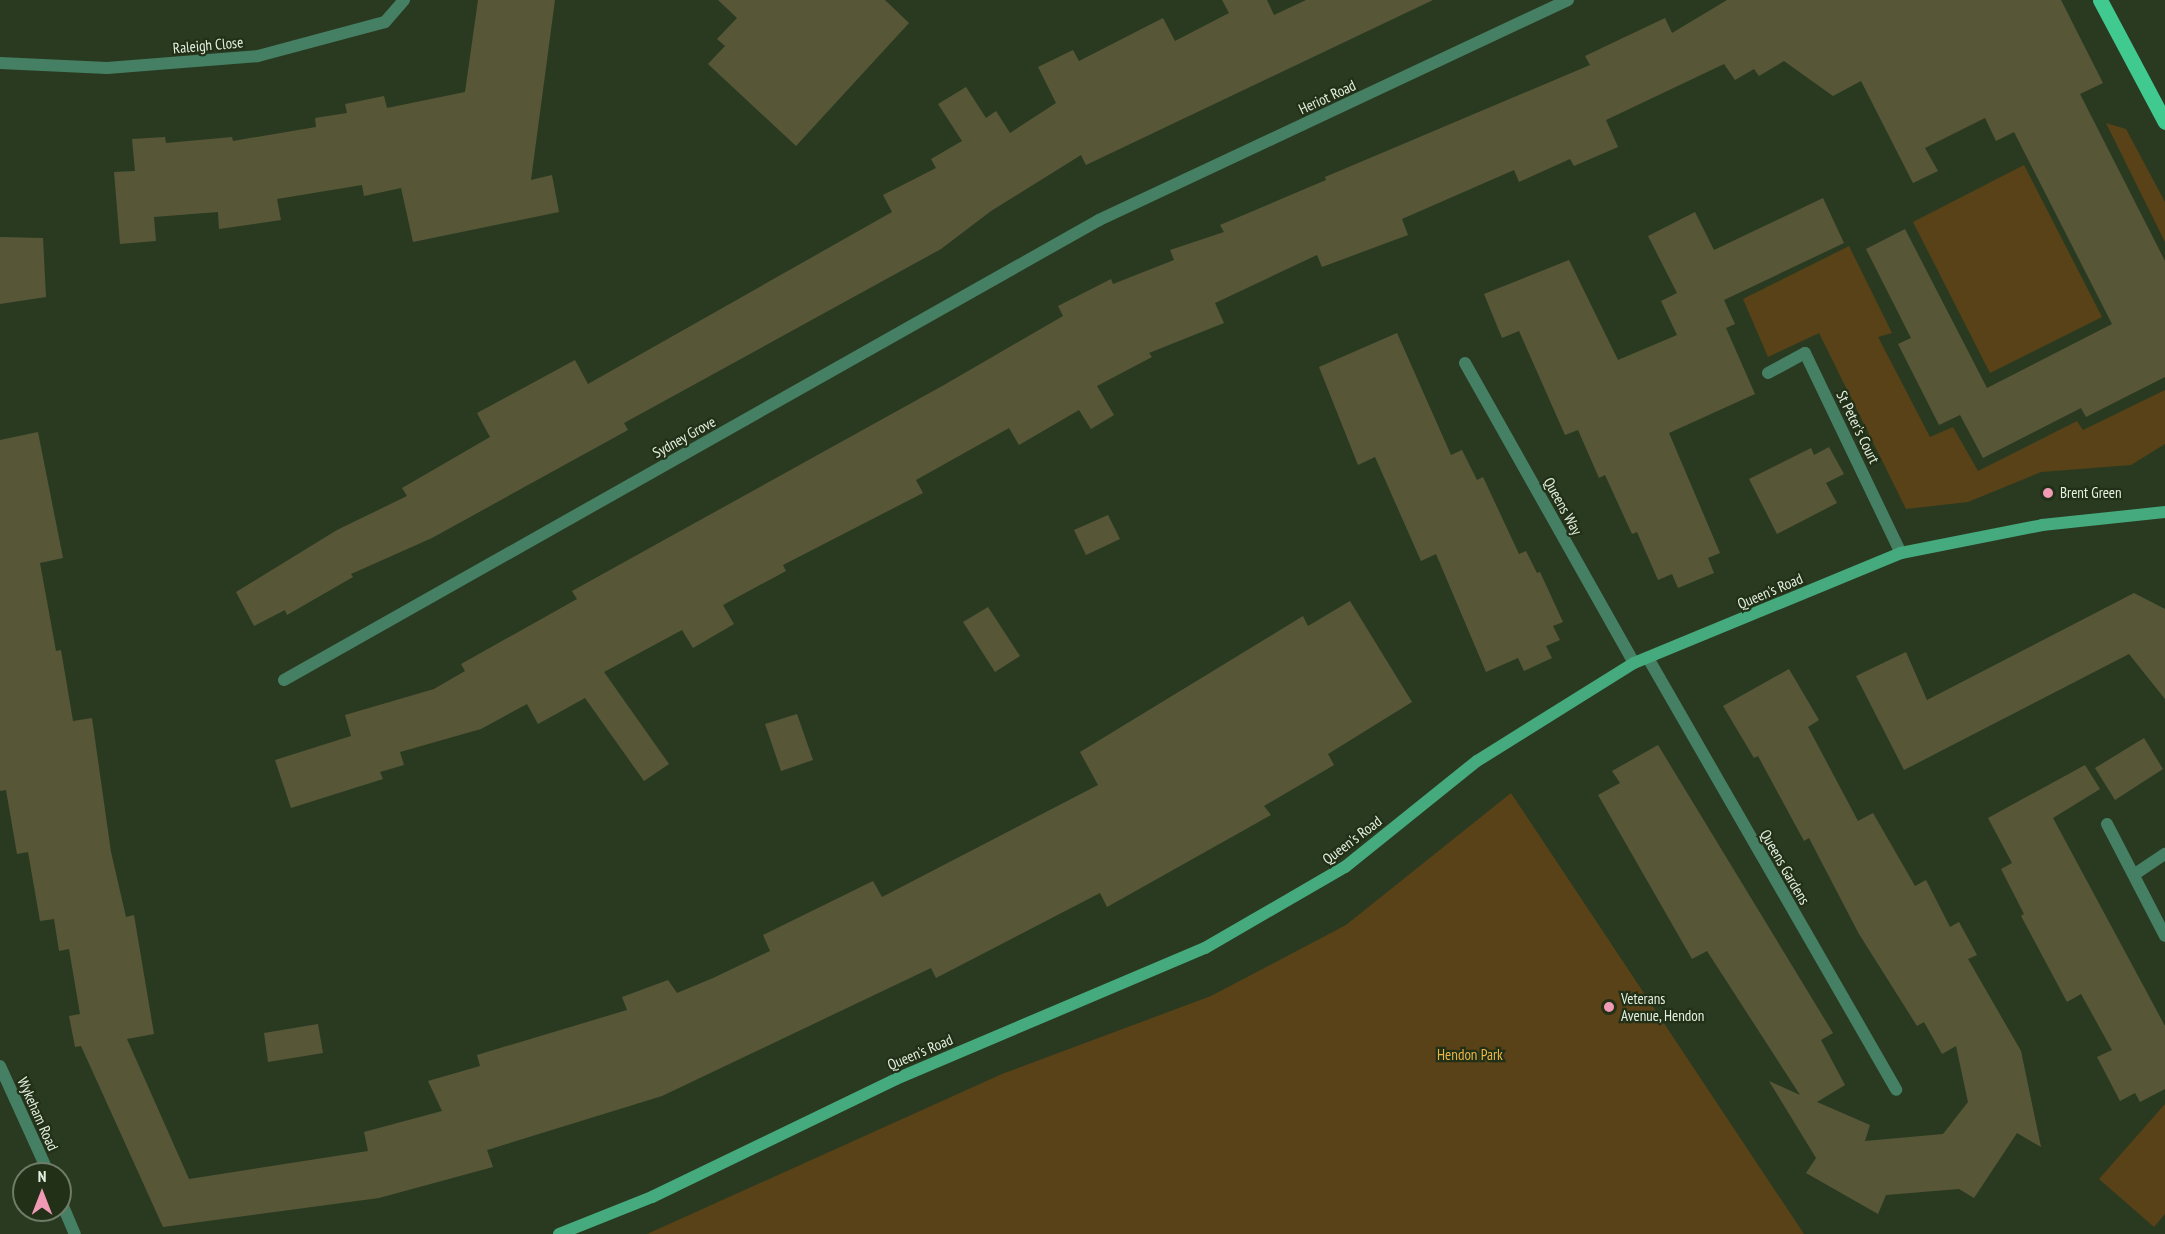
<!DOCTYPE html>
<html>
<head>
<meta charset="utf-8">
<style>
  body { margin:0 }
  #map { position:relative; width:2165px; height:1234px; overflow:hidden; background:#2a3a21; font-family:"PT Sans Narrow",sans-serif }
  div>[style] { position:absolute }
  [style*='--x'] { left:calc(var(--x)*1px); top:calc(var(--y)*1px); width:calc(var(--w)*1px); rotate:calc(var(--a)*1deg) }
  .green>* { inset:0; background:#594217 }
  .building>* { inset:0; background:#575738 }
  .minor>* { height:12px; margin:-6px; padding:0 6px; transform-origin:6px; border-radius:6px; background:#458064 }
  .secondary>* { height:12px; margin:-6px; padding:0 6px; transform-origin:6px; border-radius:6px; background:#45aa7d }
  .primary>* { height:15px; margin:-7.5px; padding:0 7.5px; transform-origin:7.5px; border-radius:7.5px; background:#40ca90 }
  .dots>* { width:16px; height:16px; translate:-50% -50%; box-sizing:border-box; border:3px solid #213017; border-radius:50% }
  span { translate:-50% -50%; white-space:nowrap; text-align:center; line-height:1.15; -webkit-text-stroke:4.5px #213017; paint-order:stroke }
  .street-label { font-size:15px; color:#e4efdf }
  .poi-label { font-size:15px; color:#e4efdf }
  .left { translate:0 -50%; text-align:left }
  .park-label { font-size:15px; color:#edb446 }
  .north { position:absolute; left:12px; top:1162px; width:60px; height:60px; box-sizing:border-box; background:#213017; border:2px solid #6f7c67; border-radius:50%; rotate:0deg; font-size:16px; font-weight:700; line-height:24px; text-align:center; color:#e4efdf }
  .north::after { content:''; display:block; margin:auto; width:21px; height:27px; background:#f09ab5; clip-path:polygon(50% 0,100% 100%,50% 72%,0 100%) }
</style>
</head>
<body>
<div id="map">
  <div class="green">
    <i style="clip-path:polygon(2106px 123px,2126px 129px,2165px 202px,2165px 242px)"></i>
    <i style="clip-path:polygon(2024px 165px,2102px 317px,1990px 373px,1913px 222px)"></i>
    <i style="clip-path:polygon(1849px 246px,1892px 333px,1878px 337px,1930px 437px,1953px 427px,1978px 471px,2077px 421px,2083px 430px,2165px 390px,2165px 444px,2131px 465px,2041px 472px,1968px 502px,1906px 509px,1819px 333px,1768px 357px,1743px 299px)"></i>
    <i style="clip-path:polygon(1511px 793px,1804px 1234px,647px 1234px,1002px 1074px,1211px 996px,1346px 925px)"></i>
    <i style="clip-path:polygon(2165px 1104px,2165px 1214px,2154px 1227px,2099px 1179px)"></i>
  </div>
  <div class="building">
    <i style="clip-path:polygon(478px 0,555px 0,531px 180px,552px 175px,559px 212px,413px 242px,401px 188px,364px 196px,362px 185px,277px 199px,281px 220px,219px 229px,218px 212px,154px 217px,156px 241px,120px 244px,114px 172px,135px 171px,132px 139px,165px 137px,166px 143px,232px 137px,233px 141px,316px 127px,315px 118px,347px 113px,345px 104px,384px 96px,387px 108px,465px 92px)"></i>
    <i style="clip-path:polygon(718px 0,885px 0,909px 23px,796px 146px,708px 64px,725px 46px,717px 39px,737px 18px)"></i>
    <i style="clip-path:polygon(1222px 0,1267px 0,1274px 15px,1306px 0,1433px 0,1086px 165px,1081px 155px,991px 211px,941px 249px,624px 423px,628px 430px,432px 538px,351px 574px,353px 577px,287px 615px,285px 610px,254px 626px,236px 592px,337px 530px,407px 496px,402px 488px,490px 437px,477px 413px,575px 360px,588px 384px,892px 212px,883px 195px,936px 168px,931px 159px,962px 141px,938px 104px,966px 87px,986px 118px,996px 111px,1010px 133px,1056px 103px,1038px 67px,1073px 50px,1079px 61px,1163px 18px,1175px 41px,1229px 13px)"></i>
    <i style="clip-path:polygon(1727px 0,2061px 0,2103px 83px,2080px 94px,2165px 261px,2165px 377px,2086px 417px,2081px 408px,1983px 458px,1960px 415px,1939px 425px,1898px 344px,1911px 338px,1866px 249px,1905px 229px,1987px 388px,2112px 324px,2014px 132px,1996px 141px,1985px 118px,1925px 148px,1938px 171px,1913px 183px,1861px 81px,1833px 96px,1784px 61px,1759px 76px,1754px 69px,1735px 80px,1724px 64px,1606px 120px,1618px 147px,1574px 166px,1570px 159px,1519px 182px,1514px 170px,1402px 219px,1408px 235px,1322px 267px,1317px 255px,1215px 303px,1224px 323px,1149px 353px,1152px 357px,1097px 386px,1114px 415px,1091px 429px,1079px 410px,1019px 445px,1009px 428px,916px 480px,923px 493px,783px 565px,786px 571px,723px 605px,734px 624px,693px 648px,682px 630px,604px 672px,669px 764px,644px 781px,585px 698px,538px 724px,527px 704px,481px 729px,400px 752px,404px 765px,380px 772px,383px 779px,291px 808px,275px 760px,351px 736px,345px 715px,434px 689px,465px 671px,461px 664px,577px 599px,572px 591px,944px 385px,1063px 316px,1058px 306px,1111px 279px,1113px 284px,1174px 260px,1170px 250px,1224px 232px,1220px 225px,1326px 180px,1325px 177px,1590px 65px,1585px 56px,1665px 18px,1672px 33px)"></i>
    <i style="clip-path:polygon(1823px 198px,1844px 243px,1724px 300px,1735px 324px,1726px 328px,1755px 394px,1669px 433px,1720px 553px,1708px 558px,1714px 573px,1678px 588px,1672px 574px,1658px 580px,1637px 532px,1632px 534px,1605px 475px,1599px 478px,1578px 430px,1565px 435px,1519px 331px,1502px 338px,1484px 294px,1569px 260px,1618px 360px,1677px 335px,1661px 301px,1677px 293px,1648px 236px,1695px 212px,1714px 250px)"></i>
    <i style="clip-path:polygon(0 237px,43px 238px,46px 297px,0 304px)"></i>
    <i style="clip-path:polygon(1397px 333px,1451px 455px,1462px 450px,1477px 480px,1483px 477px,1519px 554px,1526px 551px,1537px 573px,1540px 572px,1563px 622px,1553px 626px,1560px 640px,1546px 646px,1552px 658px,1524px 671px,1518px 658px,1486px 672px,1436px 554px,1421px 561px,1375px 457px,1358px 465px,1319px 367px)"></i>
    <i style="clip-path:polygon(38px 432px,63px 558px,40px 563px,56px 651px,61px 650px,73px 721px,92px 718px,111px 852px,126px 917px,134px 915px,154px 1034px,127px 1039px,189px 1179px,368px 1151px,364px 1132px,442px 1111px,428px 1081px,480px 1066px,477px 1055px,627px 1010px,622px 997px,668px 980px,677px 993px,713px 978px,770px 951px,763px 935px,873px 881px,882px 897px,1098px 785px,1080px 752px,1303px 616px,1308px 626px,1350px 601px,1412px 702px,1328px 754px,1334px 765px,1264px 806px,1271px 815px,1107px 907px,1100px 893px,936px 978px,931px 968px,662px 1096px,487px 1150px,493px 1167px,379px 1198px,163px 1227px,81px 1046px,75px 1047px,69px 1016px,80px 1014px,69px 949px,59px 951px,54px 919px,40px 921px,28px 852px,17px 854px,6px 790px,0 791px,0 440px)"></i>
    <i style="clip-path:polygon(1829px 447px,1844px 474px,1826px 483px,1837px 503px,1777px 534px,1749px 479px,1811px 448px,1814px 455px)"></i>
    <i style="clip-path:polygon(1108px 515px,1120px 539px,1086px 555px,1074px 530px)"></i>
    <i style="clip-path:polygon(2134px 593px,2165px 609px,2165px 699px,2129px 654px,1904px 770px,1856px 676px,1906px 652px,1927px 700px)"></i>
    <i style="clip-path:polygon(988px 607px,1020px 656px,995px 672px,963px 622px)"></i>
    <i style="clip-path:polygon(1789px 669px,1819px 720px,1808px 727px,1858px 821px,1873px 813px,1915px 886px,1926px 880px,1950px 927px,1959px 922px,1977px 955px,1968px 959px,2021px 1051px,2041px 1147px,2017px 1133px,1974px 1198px,1959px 1189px,1886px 1195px,1878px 1214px,1806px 1173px,1816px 1158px,1769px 1081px,1800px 1095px,1707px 951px,1692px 959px,1598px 795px,1620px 783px,1612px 771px,1658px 745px,1833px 1033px,1821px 1040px,1845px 1085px,1817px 1102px,1870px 1125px,1865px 1141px,1943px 1134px,1968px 1102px,1956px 1046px,1942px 1054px,1924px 1022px,1917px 1026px,1859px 934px,1809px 838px,1804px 841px,1758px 756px,1754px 758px,1723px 706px)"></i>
    <i style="clip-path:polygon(797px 714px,813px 760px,781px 771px,765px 724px)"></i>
    <i style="clip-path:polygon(2144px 738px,2163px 769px,2115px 800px,2095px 768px)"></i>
    <i style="clip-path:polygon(2085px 765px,2100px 789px,2053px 818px,2165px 1026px,2165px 1089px,2140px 1102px,2135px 1093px,2120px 1101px,2097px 1057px,2112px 1050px,2081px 994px,2067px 1002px,2021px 916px,2024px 914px,2001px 869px,2012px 863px,1988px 818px)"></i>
    <i style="clip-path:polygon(318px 1024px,323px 1053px,268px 1062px,264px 1033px)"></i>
  </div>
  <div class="minor">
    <i style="--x:0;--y:63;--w:107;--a:2.7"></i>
    <i style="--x:107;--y:68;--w:151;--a:-4.5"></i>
    <i style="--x:258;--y:56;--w:131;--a:-15"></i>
    <i style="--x:385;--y:22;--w:29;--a:-49"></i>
    <i style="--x:1465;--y:363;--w:344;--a:60.6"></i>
    <i style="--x:1768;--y:373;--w:42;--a:-28.4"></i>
    <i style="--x:1805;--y:353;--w:222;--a:64.4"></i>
    <i style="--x:1648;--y:658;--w:498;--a:60.1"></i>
    <i style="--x:284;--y:680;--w:936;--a:-29.44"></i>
    <i style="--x:1099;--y:220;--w:518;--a:-25.13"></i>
    <i style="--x:2107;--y:824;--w:126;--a:62.6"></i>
    <i style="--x:2135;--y:874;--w:36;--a:-34"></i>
    <i style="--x:0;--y:1066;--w:119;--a:65.6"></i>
    <i style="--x:60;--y:1199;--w:38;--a:67"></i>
  </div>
  <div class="secondary">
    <i style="--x:559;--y:1234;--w:100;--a:-21.7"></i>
    <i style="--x:652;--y:1197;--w:271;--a:-25.8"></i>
    <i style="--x:896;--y:1079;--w:336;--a:-23"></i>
    <i style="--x:1205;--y:948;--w:162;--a:-30.1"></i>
    <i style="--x:1345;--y:867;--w:169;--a:-38.8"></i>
    <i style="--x:1477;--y:761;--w:185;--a:-32"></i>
    <i style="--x:1634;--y:663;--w:289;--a:-22.4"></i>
    <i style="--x:1901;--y:553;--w:144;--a:-11.2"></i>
    <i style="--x:2042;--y:525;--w:124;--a:-6"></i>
  </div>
  <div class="primary">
    <i style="--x:2100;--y:0;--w:138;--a:62"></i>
  </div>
  <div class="dots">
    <i style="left:2048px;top:493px;background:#f09ab5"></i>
    <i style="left:1609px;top:1007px;background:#f09ab5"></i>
  </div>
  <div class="street-label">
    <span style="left:208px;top:45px;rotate:-5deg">Raleigh Close</span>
    <span style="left:1327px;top:97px;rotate:-25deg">Heriot Road</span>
    <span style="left:1858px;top:427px;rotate:64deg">St Peter's Court</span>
    <span style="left:684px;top:437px;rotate:-29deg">Sydney Grove</span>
    <span style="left:1563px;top:506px;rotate:61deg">Queens Way</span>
    <span style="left:1770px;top:591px;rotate:-23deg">Queen's Road</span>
    <span style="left:1352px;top:840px;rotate:-37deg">Queen's Road</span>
    <span style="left:1785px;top:867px;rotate:60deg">Queens Gardens</span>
    <span style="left:920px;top:1052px;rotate:-23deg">Queen's Road</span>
    <span style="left:38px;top:1114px;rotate:66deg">Wykeham Road</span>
  </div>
  <div class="poi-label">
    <span class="left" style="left:2060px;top:493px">Brent Green</span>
    <span class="left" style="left:1621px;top:1007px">Veterans<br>Avenue, Hendon</span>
  </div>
  <div class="park-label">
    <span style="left:1470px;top:1055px">Hendon Park</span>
  </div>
  <div class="north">N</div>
</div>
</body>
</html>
